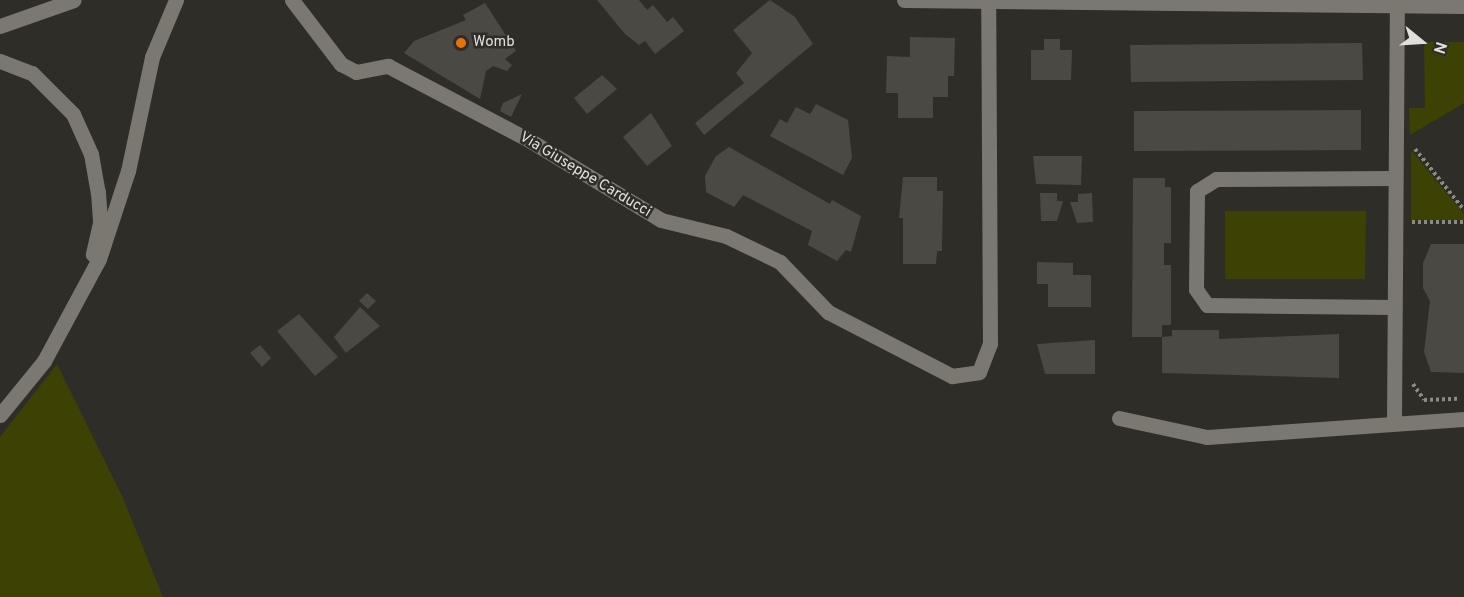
<!DOCTYPE html>
<html>
<head>
<meta charset="utf-8">
<style>
  body { margin:0 }
  #map { position:relative; width:1464px; height:597px; overflow:hidden; background:#2e2d27; font-family:Overpass,sans-serif }
  div>[style] { position:absolute }
  [style*='--x'] { left:calc(var(--x)*1px); top:calc(var(--y)*1px); width:calc(var(--w)*1px); rotate:calc(var(--a)*1deg) }
  .green>* { inset:0; background:#3d4204 }
  .building>* { inset:0; background:#4b4943 }
  .path>* { height:4px; margin-top:-2px; transform-origin:0; background:repeating-linear-gradient(90deg,#8b8a85 0 3px,transparent 0 6px) }
  .street>* { height:15px; margin:-7.5px; padding:0 7.5px; transform-origin:7.5px; border-radius:7.5px; background:#7a7871 }
  .secondary>* { height:15px; margin:-7.5px; padding:0 7.5px; transform-origin:7.5px; border-radius:7.5px; background:#7a7871 }
  .dots>* { width:16px; height:16px; translate:-50% -50%; box-sizing:border-box; border:3px solid #2e2d27; border-radius:50% }
  span { translate:-50% -50%; white-space:nowrap; text-align:center; line-height:1.15; -webkit-text-stroke:5px #2e2d27; paint-order:stroke }
  .poi-label { font-size:15px; color:#e0dfdb }
  .left { translate:0 -50%; text-align:left }
  .street-label { font-size:15px; color:#e0dfdb }
  .north { position:absolute; left:1392px; top:12px; width:60px; height:60px; -webkit-text-stroke:4px #2e2d27; paint-order:stroke; rotate:108deg; font-size:16px; font-weight:700; line-height:24px; text-align:center; color:#e0dfdb }
  .north::after { content:''; display:block; margin:auto; width:21px; height:27px; background:#e0dfdb; clip-path:polygon(50% 0,100% 100%,50% 72%,0 100%) }
</style>
</head>
<body>
<div id="map">
  <div class="green">
    <i style="clip-path:polygon(1424px 42px,1464px 42px,1464px 103px,1410px 135px,1409px 108px,1425px 108px)"></i>
    <i style="clip-path:polygon(1411px 150px,1464px 214px,1464px 220px,1411px 220px)"></i>
    <i style="clip-path:polygon(1225px 211px,1366px 211px,1365px 279px,1225px 279px)"></i>
    <i style="clip-path:polygon(57px 364px,123px 498px,163px 597px,0 597px,0 437px)"></i>
  </div>
  <div class="building">
    <i style="clip-path:polygon(597px 0,639px 0,647px 10px,653px 5px,667px 22px,673px 17px,684px 31px,655px 54px,645px 41px,639px 45px,625px 34px)"></i>
    <i style="clip-path:polygon(770px 0,795px 17px,813px 44px,704px 135px,695px 123px,744px 83px,736px 73px,752px 53px,733px 30px)"></i>
    <i style="clip-path:polygon(485px 3px,516px 51px,505px 59px,512px 65px,507px 71px,493px 66px,486px 71px,480px 99px,404px 53px,414px 41px,466px 20px,463px 15px)"></i>
    <i style="clip-path:polygon(910px 37px,955px 38px,954px 76px,948px 76px,948px 97px,933px 97px,933px 118px,898px 118px,898px 93px,886px 93px,887px 56px,910px 57px)"></i>
    <i style="clip-path:polygon(1044px 39px,1060px 39px,1060px 50px,1072px 50px,1071px 80px,1031px 80px,1031px 50px,1044px 50px)"></i>
    <i style="clip-path:polygon(1362px 43px,1363px 80px,1131px 82px,1130px 45px)"></i>
    <i style="clip-path:polygon(602px 75px,617px 89px,587px 114px,574px 98px)"></i>
    <i style="clip-path:polygon(522px 94px,511px 117px,500px 111px,503px 103px)"></i>
    <i style="clip-path:polygon(816px 104px,848px 120px,852px 158px,843px 175px,770px 136px,780px 119px,787px 123px,796px 107px,810px 114px)"></i>
    <i style="clip-path:polygon(1361px 110px,1361px 150px,1134px 151px,1134px 111px)"></i>
    <i style="clip-path:polygon(651px 113px,672px 146px,647px 166px,623px 137px)"></i>
    <i style="clip-path:polygon(729px 147px,830px 204px,832px 200px,861px 216px,851px 252px,846px 250px,837px 261px,808px 245px,812px 231px,743px 195px,734px 207px,706px 192px,705px 176px,716px 156px)"></i>
    <i style="clip-path:polygon(1033px 156px,1082px 156px,1081px 185px,1036px 184px)"></i>
    <i style="clip-path:polygon(903px 177px,937px 177px,937px 191px,943px 191px,942px 251px,937px 251px,936px 264px,903px 264px,903px 218px,899px 218px)"></i>
    <i style="clip-path:polygon(1133px 178px,1165px 178px,1165px 187px,1171px 187px,1171px 243px,1164px 243px,1164px 265px,1171px 265px,1171px 325px,1162px 325px,1162px 337px,1172px 336px,1172px 330px,1219px 330px,1219px 339px,1339px 334px,1339px 378px,1162px 373px,1162px 337px,1132px 337px)"></i>
    <i style="clip-path:polygon(1040px 193px,1057px 193px,1057px 201px,1063px 201px,1057px 221px,1041px 221px)"></i>
    <i style="clip-path:polygon(1092px 193px,1093px 222px,1077px 223px,1070px 202px,1078px 202px,1078px 194px)"></i>
    <i style="clip-path:polygon(1431px 244px,1464px 244px,1464px 373px,1431px 372px,1424px 352px,1430px 301px,1423px 288px,1423px 263px)"></i>
    <i style="clip-path:polygon(1037px 262px,1073px 263px,1073px 275px,1091px 275px,1091px 307px,1048px 307px,1048px 284px,1037px 284px)"></i>
    <i style="clip-path:polygon(367px 293px,376px 301px,368px 309px,359px 301px)"></i>
    <i style="clip-path:polygon(360px 307px,380px 326px,346px 353px,334px 337px)"></i>
    <i style="clip-path:polygon(299px 314px,338px 357px,315px 376px,277px 331px)"></i>
    <i style="clip-path:polygon(1095px 340px,1095px 374px,1045px 374px,1037px 344px)"></i>
    <i style="clip-path:polygon(260px 345px,271px 358px,262px 367px,250px 353px)"></i>
  </div>
  <div class="path">
    <i style="--x:1415;--y:149;--w:78;--a:51.2"></i>
    <i style="--x:1412;--y:222;--w:52;--a:0"></i>
    <i style="--x:1413;--y:384;--w:19;--a:55"></i>
    <i style="--x:1424;--y:400;--w:33;--a:-2"></i>
  </div>
  <div class="street">
    <i style="--x:292;--y:0;--w:81;--a:52.6"></i>
    <i style="--x:341;--y:64;--w:17;--a:28"></i>
    <i style="--x:356;--y:72;--w:33;--a:-11"></i>
    <i style="--x:388;--y:66;--w:159;--a:27.7"></i>
    <i style="--x:529;--y:140;--w:154;--a:31.2"></i>
    <i style="--x:661;--y:220;--w:67;--a:13.8"></i>
    <i style="--x:726;--y:236;--w:60;--a:25.7"></i>
    <i style="--x:780;--y:262;--w:69;--a:46.2"></i>
    <i style="--x:828;--y:312;--w:140;--a:27.3"></i>
    <i style="--x:952;--y:376;--w:27;--a:-8"></i>
    <i style="--x:979;--y:372;--w:30;--a:-69"></i>
    <i style="--x:990;--y:344;--w:342;--a:-90.3"></i>
    <i style="--x:904;--y:0;--w:560;--a:0.61"></i>
    <i style="--x:1394;--y:307;--w:187;--a:-179.4"></i>
    <i style="--x:1207;--y:305;--w:19;--a:-125"></i>
    <i style="--x:1196;--y:289;--w:98;--a:-89.4"></i>
    <i style="--x:1197;--y:191;--w:22;--a:-32"></i>
    <i style="--x:1216;--y:179;--w:179;--a:-0.3"></i>
    <i style="--x:1119;--y:418;--w:90;--a:12.2"></i>
    <i style="--x:1207;--y:437;--w:258;--a:-4"></i>
    <i style="--x:1394;--y:420;--w:412;--a:-89.6"></i>
  </div>
  <div class="secondary">
    <i style="--x:0;--y:26;--w:78;--a:-19.4"></i>
    <i style="--x:0;--y:61;--w:34;--a:21"></i>
    <i style="--x:32;--y:73;--w:58;--a:45"></i>
    <i style="--x:73;--y:114;--w:44;--a:65.8"></i>
    <i style="--x:91;--y:154;--w:39;--a:80"></i>
    <i style="--x:98;--y:192;--w:31;--a:86"></i>
    <i style="--x:100;--y:223;--w:32;--a:103"></i>
    <i style="--x:0;--y:415;--w:70;--a:-50.8"></i>
    <i style="--x:44;--y:361;--w:116;--a:-61.7"></i>
    <i style="--x:99;--y:259;--w:93;--a:-71.8"></i>
    <i style="--x:128;--y:171;--w:116;--a:-78.1"></i>
    <i style="--x:152;--y:57;--w:62;--a:-67.2"></i>
  </div>
  <div class="dots">
    <i style="left:461px;top:43px;background:#e8710a"></i>
  </div>
  <div class="poi-label">
    <span class="left" style="left:473px;top:43px">Womb</span>
  </div>
  <div class="street-label">
    <span style="left:585px;top:175px;rotate:31deg">Via Giuseppe Carducci</span>
  </div>
  <div class="north">N</div>
</div>
</body>
</html>
